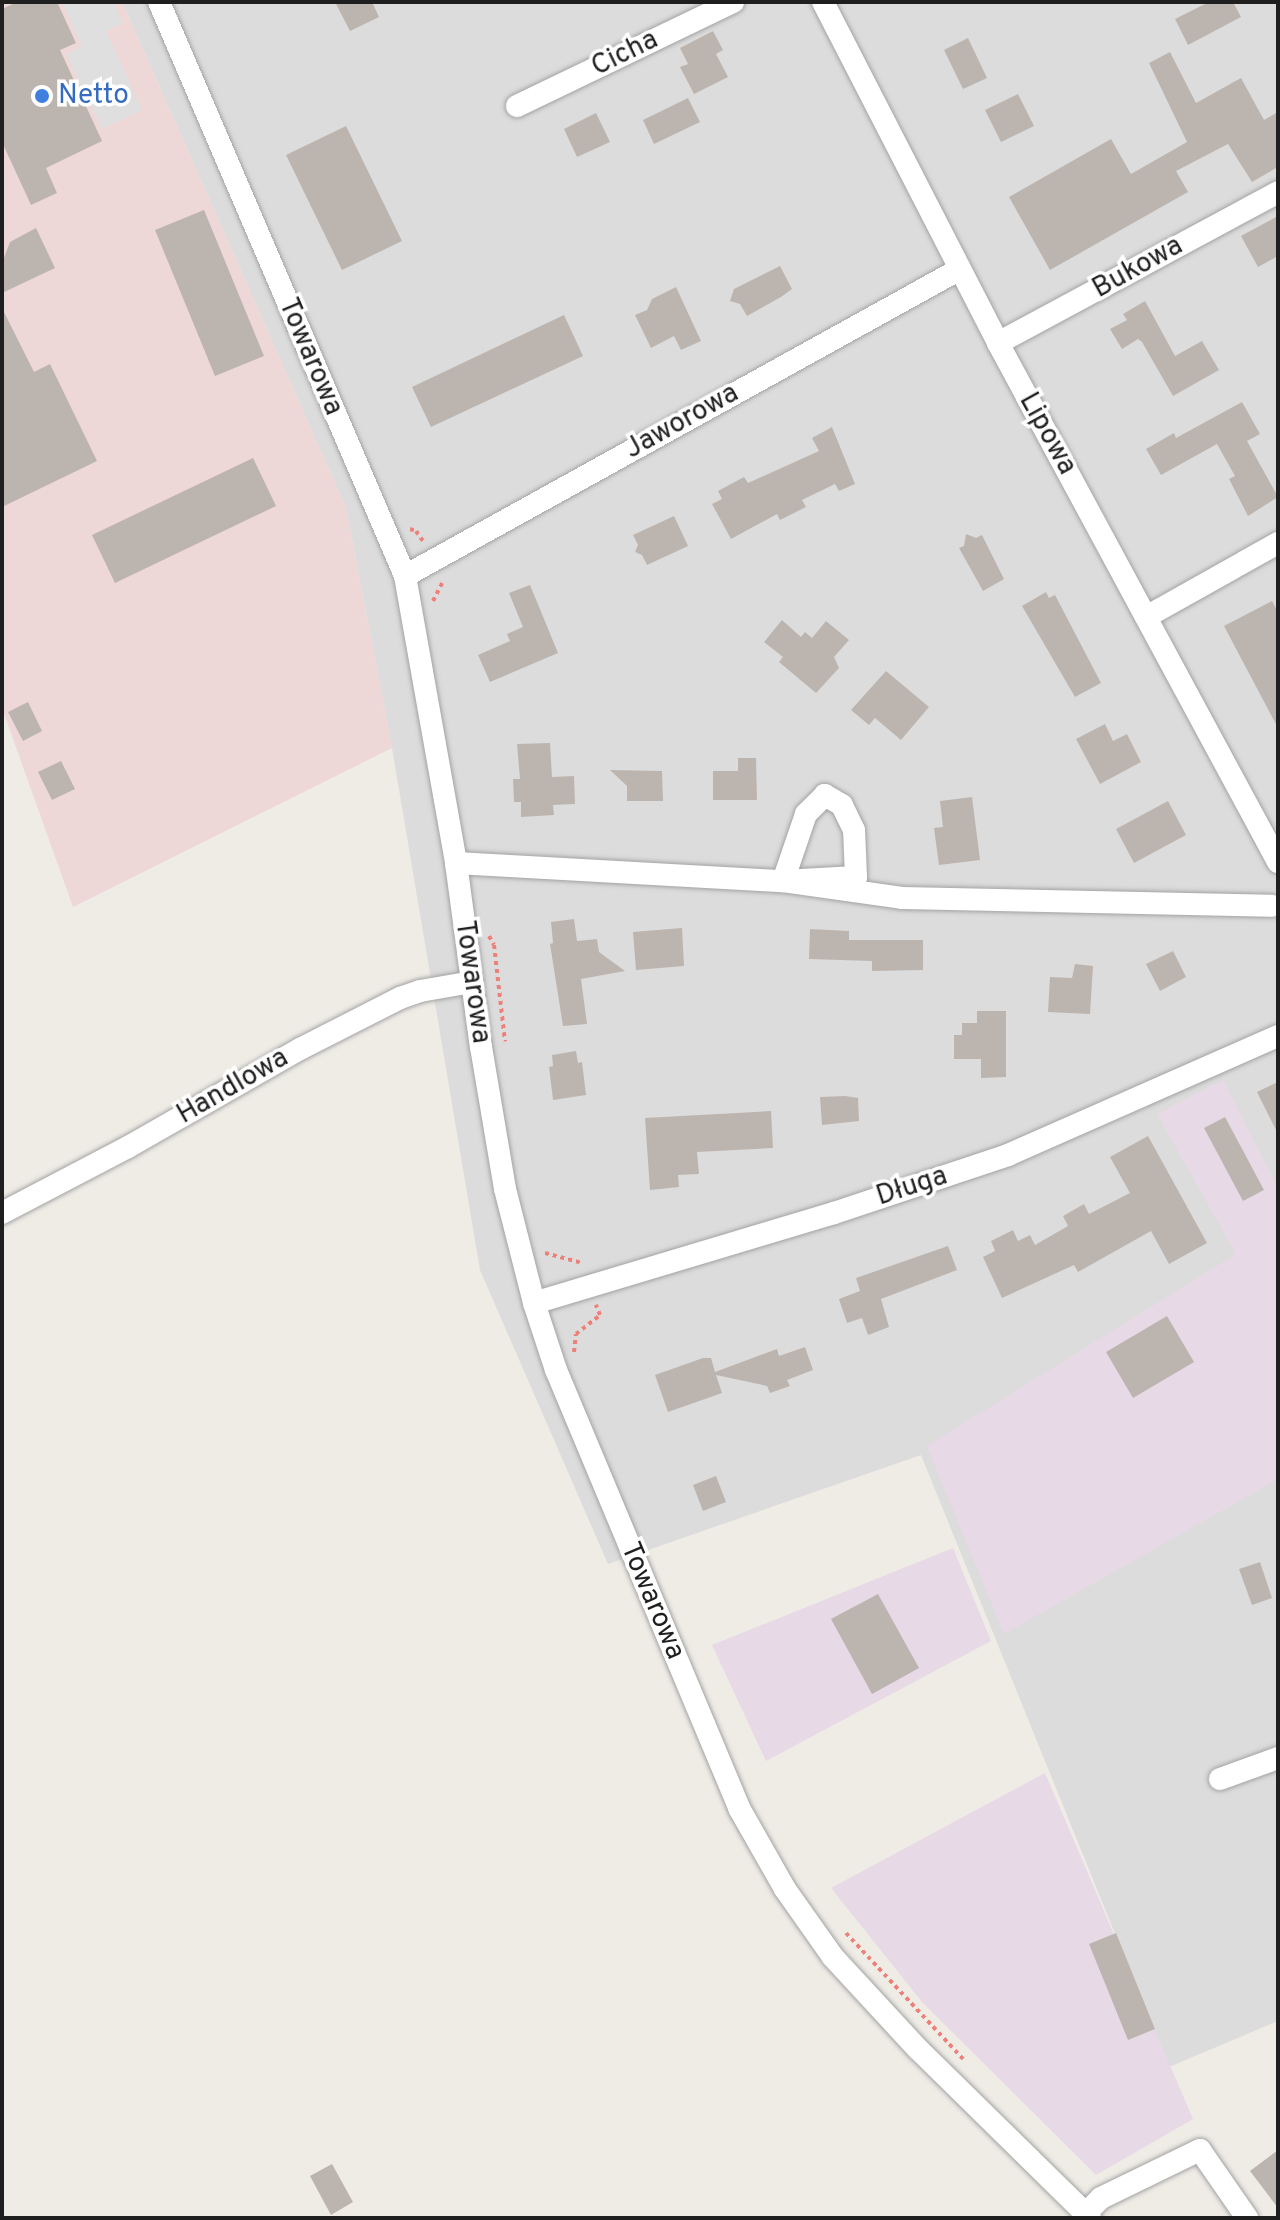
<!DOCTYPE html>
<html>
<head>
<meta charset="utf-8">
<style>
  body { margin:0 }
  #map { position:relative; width:1280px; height:2220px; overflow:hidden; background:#efece6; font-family:Overpass,sans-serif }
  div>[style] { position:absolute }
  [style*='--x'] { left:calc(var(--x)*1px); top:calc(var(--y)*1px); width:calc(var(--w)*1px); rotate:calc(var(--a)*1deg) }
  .residential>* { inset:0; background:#dddcdc }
  .commercial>* { inset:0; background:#eed7d7 }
  .industrial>* { inset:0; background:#e7d9e5 }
  .parking>* { inset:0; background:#dfdfdf }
  .building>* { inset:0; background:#bcb5af }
  .path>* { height:4px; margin-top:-2px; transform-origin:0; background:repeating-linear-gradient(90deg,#ed8179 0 4px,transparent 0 8px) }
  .roads { filter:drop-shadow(0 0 2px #a3a3a3) drop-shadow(0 0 2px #a3a3a3) }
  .minor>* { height:22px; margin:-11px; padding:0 11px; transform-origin:11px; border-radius:11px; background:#fff }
  .dots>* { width:22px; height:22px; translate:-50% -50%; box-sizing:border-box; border:4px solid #fff; border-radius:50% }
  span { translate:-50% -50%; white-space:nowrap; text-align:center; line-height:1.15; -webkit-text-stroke:7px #fff; paint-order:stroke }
  .street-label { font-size:28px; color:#1f1f1f }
  .shop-label { font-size:28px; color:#366cbe }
  .left { translate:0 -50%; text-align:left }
  .frame { position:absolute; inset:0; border:4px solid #1f1f1f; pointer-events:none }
</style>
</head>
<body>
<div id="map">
  <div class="residential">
    <i style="clip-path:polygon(122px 2px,1278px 2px,1278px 2021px,1169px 2067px,921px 1455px,608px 1564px,480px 1270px,392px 748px,346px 508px)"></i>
  </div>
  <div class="commercial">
    <i style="clip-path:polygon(2px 2px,122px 2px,346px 508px,392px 748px,73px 907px,2px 708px)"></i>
  </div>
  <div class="industrial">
    <i style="clip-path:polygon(1223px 1080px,1278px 1188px,1278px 1479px,1004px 1634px,927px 1446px,1236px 1254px,1157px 1114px)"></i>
    <i style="clip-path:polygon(953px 1548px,991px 1641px,766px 1761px,712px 1645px)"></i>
    <i style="clip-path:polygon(1045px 1773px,1193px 2119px,1096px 2175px,922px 2002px,831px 1888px)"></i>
  </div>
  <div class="parking">
    <i style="clip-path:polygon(62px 2px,113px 2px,123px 23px,106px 31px,142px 110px,102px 129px,66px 54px,82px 46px)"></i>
  </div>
  <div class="building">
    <i style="clip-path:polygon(17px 2px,57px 2px,76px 43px,60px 50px,102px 141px,46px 168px,57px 193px,31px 205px,2px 142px,2px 9px)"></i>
    <i style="clip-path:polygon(335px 2px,372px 2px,379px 17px,350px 31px)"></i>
    <i style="clip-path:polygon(1209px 2px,1233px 2px,1241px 17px,1188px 45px,1175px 19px)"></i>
    <i style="clip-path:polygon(713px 31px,723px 50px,716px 54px,728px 77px,694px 94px,680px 67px,688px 64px,680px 48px)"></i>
    <i style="clip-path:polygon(968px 38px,987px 78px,963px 89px,944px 50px)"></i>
    <i style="clip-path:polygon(1170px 52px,1196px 103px,1241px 78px,1264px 120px,1278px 112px,1278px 167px,1252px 182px,1228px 144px,1176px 171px,1188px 192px,1050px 270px,1009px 197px,1111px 139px,1131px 174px,1187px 142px,1149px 63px)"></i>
    <i style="clip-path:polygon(1018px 94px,1034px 126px,1001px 142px,985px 110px)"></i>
    <i style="clip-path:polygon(688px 98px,700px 122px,654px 144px,643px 120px)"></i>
    <i style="clip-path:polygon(596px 113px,610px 142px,577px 157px,564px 129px)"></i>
    <i style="clip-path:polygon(346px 126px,402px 241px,342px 270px,286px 155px)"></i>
    <i style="clip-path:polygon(204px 210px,264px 356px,215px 376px,155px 230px)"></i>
    <i style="clip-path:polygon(1278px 216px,1278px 256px,1258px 267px,1241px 236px)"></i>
    <i style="clip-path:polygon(36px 228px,55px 268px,2px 293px,2px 263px,10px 242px)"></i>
    <i style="clip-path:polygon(780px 266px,792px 289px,781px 297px,747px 316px,740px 304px,730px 301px,734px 289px)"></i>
    <i style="clip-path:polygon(676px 287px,701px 341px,681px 350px,674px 336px,651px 348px,635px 315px,647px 310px,652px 299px)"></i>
    <i style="clip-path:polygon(1145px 301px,1175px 356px,1202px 341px,1219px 370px,1173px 396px,1142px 342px,1138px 339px,1122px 349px,1110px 329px,1127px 320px,1123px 314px)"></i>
    <i style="clip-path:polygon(2px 308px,34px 372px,50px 364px,97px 461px,2px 507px)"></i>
    <i style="clip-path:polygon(564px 315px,583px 356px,431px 427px,412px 387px)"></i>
    <i style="clip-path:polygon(1242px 402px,1260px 434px,1247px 441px,1278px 497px,1248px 516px,1229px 479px,1235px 476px,1217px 444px,1161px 475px,1146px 449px,1174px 433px,1176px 438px)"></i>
    <i style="clip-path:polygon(832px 427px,855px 484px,839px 491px,835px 484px,802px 500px,806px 507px,780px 520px,777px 514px,731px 539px,712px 504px,722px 499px,718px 491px,744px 477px,748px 483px,819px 451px,812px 438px)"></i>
    <i style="clip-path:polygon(253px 458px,276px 506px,115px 583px,92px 535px)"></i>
    <i style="clip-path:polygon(674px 516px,688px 546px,647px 565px,642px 555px,635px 552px,638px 545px,633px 535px)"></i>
    <i style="clip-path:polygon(966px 534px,976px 538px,982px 535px,1004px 579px,983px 591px,959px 548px,964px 546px)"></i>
    <i style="clip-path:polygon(530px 585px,558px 653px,490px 682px,478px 655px,510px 641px,507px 634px,523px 627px,509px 593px)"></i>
    <i style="clip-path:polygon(1046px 592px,1049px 598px,1055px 595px,1101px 683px,1075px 697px,1022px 606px)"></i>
    <i style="clip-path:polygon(1272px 601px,1278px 612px,1278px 728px,1224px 626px)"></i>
    <i style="clip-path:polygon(782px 620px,801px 637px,805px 632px,812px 638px,826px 621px,849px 640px,834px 657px,839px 668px,816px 693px,779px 662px,783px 657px,764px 642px)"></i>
    <i style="clip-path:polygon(886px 671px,929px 707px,901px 740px,875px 718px,869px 725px,851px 710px)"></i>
    <i style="clip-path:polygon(28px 702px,42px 731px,23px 741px,8px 712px)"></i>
    <i style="clip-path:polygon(1105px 724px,1113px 741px,1127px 734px,1141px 762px,1100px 784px,1076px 739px)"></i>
    <i style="clip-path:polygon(550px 743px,552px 777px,574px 776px,575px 804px,553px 805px,554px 815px,521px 817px,521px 802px,514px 802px,513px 779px,520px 779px,517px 744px)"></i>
    <i style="clip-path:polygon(738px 758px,756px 758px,757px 800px,713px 800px,713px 771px,738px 771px)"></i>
    <i style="clip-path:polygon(61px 761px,75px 789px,52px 800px,38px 772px)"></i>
    <i style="clip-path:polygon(610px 770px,662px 771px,663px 801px,627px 801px,627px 786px)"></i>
    <i style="clip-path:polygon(972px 797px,980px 860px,939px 865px,934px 828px,943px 827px,940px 801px)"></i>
    <i style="clip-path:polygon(1168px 801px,1186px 835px,1134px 863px,1116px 829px)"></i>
    <i style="clip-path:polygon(574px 919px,577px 941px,597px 939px,599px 952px,625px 971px,581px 979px,587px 1024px,563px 1026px,550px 944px,553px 943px,551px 922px)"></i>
    <i style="clip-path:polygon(682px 928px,684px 966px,636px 970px,633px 932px)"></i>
    <i style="clip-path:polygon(810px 929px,849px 931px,849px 940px,923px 940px,923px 970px,872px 971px,872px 961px,809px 959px)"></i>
    <i style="clip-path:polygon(1173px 951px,1186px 977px,1160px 991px,1146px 964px)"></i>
    <i style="clip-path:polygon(1075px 964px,1093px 966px,1090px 1014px,1048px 1012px,1050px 977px,1072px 978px)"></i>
    <i style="clip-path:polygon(977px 1011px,1006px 1011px,1006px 1077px,981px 1078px,981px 1059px,954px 1059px,954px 1035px,962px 1035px,962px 1023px,977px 1023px)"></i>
    <i style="clip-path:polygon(576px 1051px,578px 1063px,582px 1062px,586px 1095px,553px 1100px,549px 1067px,553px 1066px,552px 1055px)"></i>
    <i style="clip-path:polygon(1278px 1082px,1278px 1134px,1257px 1092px)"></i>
    <i style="clip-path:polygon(845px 1096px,858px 1098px,859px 1121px,822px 1125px,820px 1097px)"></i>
    <i style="clip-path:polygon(771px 1111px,773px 1148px,697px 1152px,699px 1174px,678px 1175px,679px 1187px,650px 1190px,645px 1118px)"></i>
    <i style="clip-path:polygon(1225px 1117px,1264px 1190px,1243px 1201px,1204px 1128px)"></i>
    <i style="clip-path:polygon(1148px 1136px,1207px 1243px,1169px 1264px,1151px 1231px,1078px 1272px,1074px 1265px,1002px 1298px,983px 1257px,995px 1251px,991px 1241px,1013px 1230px,1018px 1241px,1030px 1235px,1035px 1245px,1068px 1226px,1063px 1216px,1084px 1204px,1089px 1214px,1130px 1193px,1110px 1157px)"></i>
    <i style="clip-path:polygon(948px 1246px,957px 1270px,881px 1299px,889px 1327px,868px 1335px,862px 1318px,847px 1323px,839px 1299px,860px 1291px,856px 1278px)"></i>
    <i style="clip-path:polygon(1167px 1316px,1194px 1362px,1133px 1398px,1106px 1352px)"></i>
    <i style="clip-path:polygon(805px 1347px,813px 1370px,787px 1380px,790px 1386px,770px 1393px,767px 1386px,716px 1375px,722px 1393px,668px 1412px,655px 1375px,703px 1358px,711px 1358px,715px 1372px,777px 1349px,779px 1356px)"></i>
    <i style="clip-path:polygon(716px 1476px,726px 1502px,703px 1511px,693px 1485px)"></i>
    <i style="clip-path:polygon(1260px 1562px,1272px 1598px,1252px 1605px,1239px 1569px)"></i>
    <i style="clip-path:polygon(878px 1594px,919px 1668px,872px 1694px,831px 1619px)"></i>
    <i style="clip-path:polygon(1116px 1933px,1155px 2029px,1128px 2040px,1089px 1944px)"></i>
    <i style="clip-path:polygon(1278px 2150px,1278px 2208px,1250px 2171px)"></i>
    <i style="clip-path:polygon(332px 2164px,353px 2202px,331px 2215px,310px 2176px)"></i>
  </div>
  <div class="path">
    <i style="--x:410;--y:529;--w:6;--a:18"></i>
    <i style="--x:416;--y:531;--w:12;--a:55"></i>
    <i style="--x:433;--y:601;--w:22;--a:-63"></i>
    <i style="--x:489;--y:936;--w:10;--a:61"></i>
    <i style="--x:494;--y:945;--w:97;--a:83.5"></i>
    <i style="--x:545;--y:1253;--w:38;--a:15"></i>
    <i style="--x:574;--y:1352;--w:18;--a:-84"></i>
    <i style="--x:576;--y:1334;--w:31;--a:-38"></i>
    <i style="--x:600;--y:1315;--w:11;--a:-112"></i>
    <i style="--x:846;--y:1933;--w:172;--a:47.1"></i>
  </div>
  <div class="roads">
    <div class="minor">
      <i style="--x:159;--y:2;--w:624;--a:66.8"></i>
      <i style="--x:405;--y:576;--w:291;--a:79.9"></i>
      <i style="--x:456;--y:863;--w:186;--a:82.3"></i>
      <i style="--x:481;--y:1047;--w:144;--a:80.4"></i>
      <i style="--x:505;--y:1189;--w:118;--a:75.7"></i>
      <i style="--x:534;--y:1303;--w:71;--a:71.8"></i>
      <i style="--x:556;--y:1370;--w:475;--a:67.3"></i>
      <i style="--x:739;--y:1808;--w:93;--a:60.4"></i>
      <i style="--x:785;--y:1889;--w:83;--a:54.8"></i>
      <i style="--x:833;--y:1957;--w:125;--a:47.3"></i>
      <i style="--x:918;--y:2049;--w:241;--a:44.5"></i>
      <i style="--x:823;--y:2;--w:383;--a:62.8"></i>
      <i style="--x:998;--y:343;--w:590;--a:61.65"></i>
      <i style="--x:517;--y:106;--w:240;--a:-25.7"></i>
      <i style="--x:998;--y:343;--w:318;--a:-28.3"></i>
      <i style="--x:405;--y:576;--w:634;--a:-28.95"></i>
      <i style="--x:1146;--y:617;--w:151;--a:-29.3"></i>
      <i style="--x:456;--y:863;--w:327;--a:3.2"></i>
      <i style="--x:783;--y:881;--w:73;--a:-3.1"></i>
      <i style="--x:856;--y:877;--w:47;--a:-92.4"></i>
      <i style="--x:854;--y:830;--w:28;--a:-116"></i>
      <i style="--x:842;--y:805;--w:20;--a:-150"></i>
      <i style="--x:825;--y:795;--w:27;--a:135"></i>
      <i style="--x:806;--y:814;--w:71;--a:108.9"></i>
      <i style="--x:783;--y:881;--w:120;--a:8.1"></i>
      <i style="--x:902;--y:898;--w:370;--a:1.2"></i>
      <i style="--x:2;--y:1213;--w:142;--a:-27.6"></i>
      <i style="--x:128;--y:1147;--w:198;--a:-29.7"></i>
      <i style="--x:300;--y:1049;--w:112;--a:-27"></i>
      <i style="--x:400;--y:998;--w:21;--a:-19"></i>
      <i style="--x:420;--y:991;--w:53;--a:-9.8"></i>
      <i style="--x:534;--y:1303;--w:313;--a:-16.7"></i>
      <i style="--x:834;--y:1213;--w:183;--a:-18.4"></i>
      <i style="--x:1008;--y:1155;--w:295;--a:-23.8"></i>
      <i style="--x:1220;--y:1779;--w:62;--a:-19.9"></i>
      <i style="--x:1086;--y:2213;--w:21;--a:-45"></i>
      <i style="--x:1101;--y:2198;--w:110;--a:-25.9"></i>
      <i style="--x:1200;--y:2150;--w:83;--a:55.3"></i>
    </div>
  </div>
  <div class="dots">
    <i style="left:42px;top:96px;background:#3f7fe0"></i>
  </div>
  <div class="street-label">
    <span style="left:625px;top:54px;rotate:-26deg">Cicha</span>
    <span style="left:1138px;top:268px;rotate:-29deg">Bukowa</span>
    <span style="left:310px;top:357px;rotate:67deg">Towarowa</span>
    <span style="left:682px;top:422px;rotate:-29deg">Jaworowa</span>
    <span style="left:1047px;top:434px;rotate:61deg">Lipowa</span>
    <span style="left:472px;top:982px;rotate:82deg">Towarowa</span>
    <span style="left:233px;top:1087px;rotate:-30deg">Handlowa</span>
    <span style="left:912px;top:1187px;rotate:-18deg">Długa</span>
    <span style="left:652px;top:1601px;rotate:67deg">Towarowa</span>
  </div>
  <div class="shop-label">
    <span class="left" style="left:58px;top:96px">Netto</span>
  </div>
  <div class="frame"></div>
</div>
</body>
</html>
